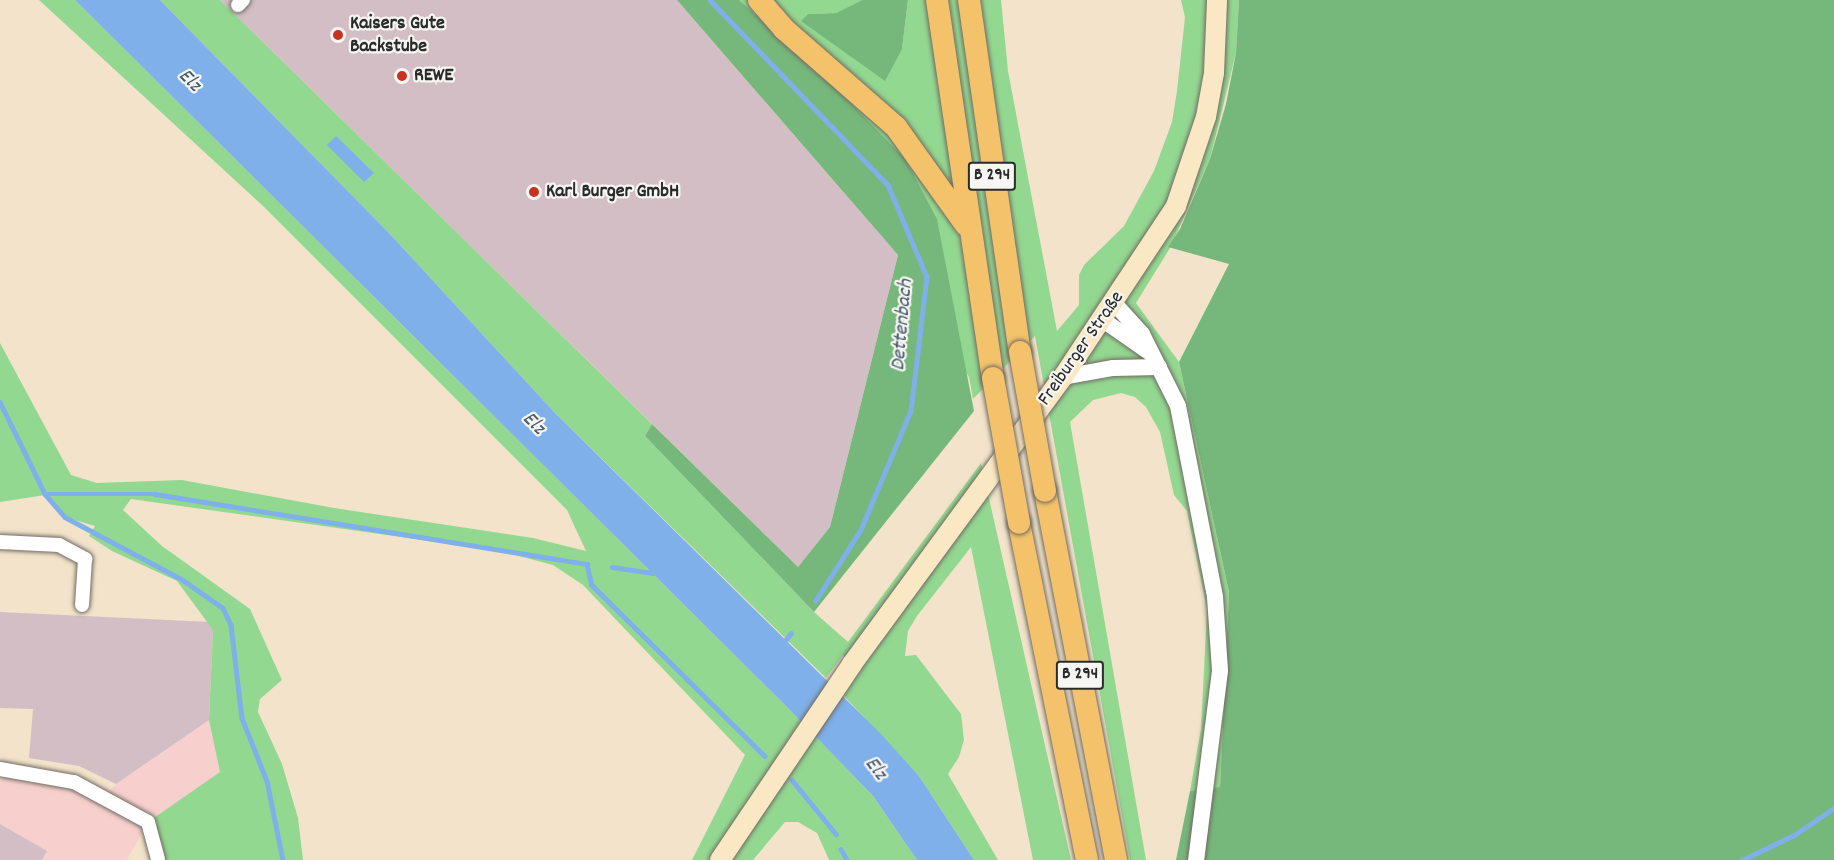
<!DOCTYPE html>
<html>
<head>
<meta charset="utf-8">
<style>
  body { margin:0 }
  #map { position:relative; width:1834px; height:860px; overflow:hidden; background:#f2e3ca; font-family:Dekko,sans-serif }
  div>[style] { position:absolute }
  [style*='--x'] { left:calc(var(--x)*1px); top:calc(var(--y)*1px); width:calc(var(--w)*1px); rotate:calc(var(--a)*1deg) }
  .built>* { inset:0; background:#f7d0ce }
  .industrial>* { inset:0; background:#d2bec4 }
  .green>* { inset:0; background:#93d891 }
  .forest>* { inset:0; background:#76b87b }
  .water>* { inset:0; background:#7fb0ea }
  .stream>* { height:4.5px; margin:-2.25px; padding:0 2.25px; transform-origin:2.25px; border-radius:2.25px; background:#7fb0ea }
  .roads { filter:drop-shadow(0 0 2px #716b63) drop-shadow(0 0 2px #716b63) }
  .minor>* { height:14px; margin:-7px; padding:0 7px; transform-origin:7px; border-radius:7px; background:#fff }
  .tertiary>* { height:16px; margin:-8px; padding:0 8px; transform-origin:8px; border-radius:8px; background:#fff }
  .secondary>* { height:20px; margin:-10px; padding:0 10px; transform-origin:10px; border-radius:10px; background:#fae7c3 }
  .trunk>* { height:22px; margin:-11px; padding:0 11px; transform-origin:11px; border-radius:11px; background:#f3c26a }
  .bridges { filter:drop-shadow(0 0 2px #716b63) drop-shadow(0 0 2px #716b63) }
  .trunk-bridge>* { height:22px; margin:-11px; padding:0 11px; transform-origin:11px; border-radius:11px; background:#f3c26a }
  .dots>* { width:16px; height:16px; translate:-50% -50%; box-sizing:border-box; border:3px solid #f6f6f2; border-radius:50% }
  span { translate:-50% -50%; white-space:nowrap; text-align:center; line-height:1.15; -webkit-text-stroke:4.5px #f6f6f2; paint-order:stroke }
  .shield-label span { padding:2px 4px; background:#f6f6f2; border:2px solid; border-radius:4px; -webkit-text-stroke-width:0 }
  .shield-label { font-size:18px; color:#2b2b2b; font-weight:700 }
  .poi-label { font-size:20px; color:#2b2b2b; font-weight:700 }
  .left { translate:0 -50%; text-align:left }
  .street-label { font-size:20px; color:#2b2b2b }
  .water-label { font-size:21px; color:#485a6e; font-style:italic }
</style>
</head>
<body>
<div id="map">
  <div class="built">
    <i style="clip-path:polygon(209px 720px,221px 772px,148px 822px,127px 860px,42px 860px,46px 851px,0 824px,0 783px,4px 776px,80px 790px,100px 800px,116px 784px)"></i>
  </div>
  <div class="industrial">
    <i style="clip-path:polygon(220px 0,677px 0,898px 255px,830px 527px,798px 567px)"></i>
    <i style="clip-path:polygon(0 612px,210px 622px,213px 630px,209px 720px,116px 784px,79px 766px,29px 758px,33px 709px,0 708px)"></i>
    <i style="clip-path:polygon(0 824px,47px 851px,42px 860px,0 860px)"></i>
  </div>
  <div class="green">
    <i style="clip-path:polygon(39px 0,75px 0,784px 704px,873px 796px,917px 860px,829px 860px,817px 833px,798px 822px,785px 822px,753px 860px,692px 860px,745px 755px,583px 585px,553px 565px,500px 551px,131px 499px,123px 510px,162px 546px,250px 609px,282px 680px,260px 699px,258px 712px,282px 764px,298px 818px,303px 860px,158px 860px,148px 822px,220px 772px,209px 720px,213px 630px,177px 581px,112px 551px,89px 536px,95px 526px,65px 517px,45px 495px,0 502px,0 343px,71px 475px,97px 483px,182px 480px,334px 508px,533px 538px,586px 551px,567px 510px,263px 206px)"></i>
    <i style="clip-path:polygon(160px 0,220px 0,652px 424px,645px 436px,814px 612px,848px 642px,981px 463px,1071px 860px,1033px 860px,971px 547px,917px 616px,908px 631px,905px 656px,916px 655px,961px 714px,964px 740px,959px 757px,948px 774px,998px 860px,974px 860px,919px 776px,842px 694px,858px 671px,843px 655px,826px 678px,555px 413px,390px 234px)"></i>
    <i style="clip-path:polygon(739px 0,862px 0,836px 13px,808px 14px,902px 49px,908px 0,1001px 0,1008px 71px,1057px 331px,1079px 305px,1079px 275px,1084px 265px,1124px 226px,1154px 171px,1172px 122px,1177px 91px,1185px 17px,1181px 0,1239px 0,1236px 53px,1210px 159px,1170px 248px,1136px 303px,1179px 362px,1229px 592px,1220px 787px,1190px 791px,1201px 729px,1207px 610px,1187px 511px,1174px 495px,1160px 432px,1146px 407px,1135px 397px,1121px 393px,1093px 400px,1070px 422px,1146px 860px,1130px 860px,1035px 336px,973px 399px,969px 377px,769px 31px)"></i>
  </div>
  <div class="forest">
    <i style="clip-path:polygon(677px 0,739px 0,827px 79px,905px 159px,937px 219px,974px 411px,814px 612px,645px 436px,652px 424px,798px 567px,830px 527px,898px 255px)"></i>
    <i style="clip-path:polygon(862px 0,908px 0,902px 49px,885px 81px,801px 21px,808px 14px,836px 13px)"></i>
    <i style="clip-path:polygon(1239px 0,1834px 0,1834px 860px,1176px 860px,1190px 791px,1220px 787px,1229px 592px,1179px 362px,1229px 264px,1168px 247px,1180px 229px,1210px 159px,1226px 104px,1236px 53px)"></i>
  </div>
  <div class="water">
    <i style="clip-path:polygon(75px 0,160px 0,390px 234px,555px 413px,879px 732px,919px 776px,974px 860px,917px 860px,873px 796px,784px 704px)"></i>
    <i style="clip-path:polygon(336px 136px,374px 173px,364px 182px,327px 145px)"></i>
  </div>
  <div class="stream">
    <i style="--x:710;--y:0;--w:257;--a:46.1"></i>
    <i style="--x:888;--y:185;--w:100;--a:67"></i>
    <i style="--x:927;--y:277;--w:135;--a:96.8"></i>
    <i style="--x:911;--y:411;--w:129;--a:112.8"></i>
    <i style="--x:861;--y:530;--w:84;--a:122.4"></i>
    <i style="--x:0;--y:402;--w:102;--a:63.9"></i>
    <i style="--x:45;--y:494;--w:30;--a:49"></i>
    <i style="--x:65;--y:517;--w:134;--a:28.1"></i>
    <i style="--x:183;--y:580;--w:49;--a:35"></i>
    <i style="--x:223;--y:608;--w:19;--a:65"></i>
    <i style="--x:231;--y:625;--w:94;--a:83.3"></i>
    <i style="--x:242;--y:718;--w:68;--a:68.4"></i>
    <i style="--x:267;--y:781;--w:81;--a:78.6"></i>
    <i style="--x:45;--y:494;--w:110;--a:0"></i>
    <i style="--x:155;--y:494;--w:438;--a:9.2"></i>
    <i style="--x:587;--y:564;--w:22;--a:77"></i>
    <i style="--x:592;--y:585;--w:243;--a:44.7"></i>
    <i style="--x:612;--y:567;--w:41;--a:8.3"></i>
    <i style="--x:784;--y:642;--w:11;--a:-52"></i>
    <i style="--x:792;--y:780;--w:70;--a:50.8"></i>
    <i style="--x:841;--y:849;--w:13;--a:61"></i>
    <i style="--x:1742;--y:860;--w:58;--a:-25.7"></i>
    <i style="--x:1794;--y:835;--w:48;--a:-34"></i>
  </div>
  <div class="roads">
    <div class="minor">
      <i style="--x:238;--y:5;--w:7;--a:-45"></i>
      <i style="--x:0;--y:542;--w:59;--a:2.9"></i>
      <i style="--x:59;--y:545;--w:30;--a:28"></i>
      <i style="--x:85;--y:559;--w:46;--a:93.7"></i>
      <i style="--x:0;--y:769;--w:75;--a:10"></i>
      <i style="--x:74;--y:782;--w:84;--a:28.4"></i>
      <i style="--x:148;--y:822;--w:39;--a:75"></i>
    </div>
    <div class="tertiary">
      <i style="--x:1114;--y:303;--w:42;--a:47.9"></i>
      <i style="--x:1142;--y:334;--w:80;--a:63.4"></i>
      <i style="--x:1178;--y:406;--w:195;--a:79"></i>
      <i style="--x:1215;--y:597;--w:74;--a:86.1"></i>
      <i style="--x:1220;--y:671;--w:191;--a:97.2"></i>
      <i style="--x:1103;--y:320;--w:56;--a:34.8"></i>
      <i style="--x:1063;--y:377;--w:51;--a:-10.2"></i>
      <i style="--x:1113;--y:368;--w:46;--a:-1.2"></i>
    </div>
    <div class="secondary">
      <i style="--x:720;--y:860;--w:236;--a:-56"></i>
      <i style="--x:852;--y:664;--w:356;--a:-53.7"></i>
      <i style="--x:1063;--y:377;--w:205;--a:-56.5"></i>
      <i style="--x:1176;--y:206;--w:94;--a:-71.4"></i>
      <i style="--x:1206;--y:117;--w:45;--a:-79.7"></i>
      <i style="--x:1214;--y:73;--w:73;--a:-87.6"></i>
    </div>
    <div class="trunk">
      <i style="--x:759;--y:0;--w:38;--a:49"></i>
      <i style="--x:784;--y:29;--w:149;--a:41.2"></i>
      <i style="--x:896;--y:127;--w:120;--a:54.5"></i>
      <i style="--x:937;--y:0;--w:382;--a:81.6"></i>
      <i style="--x:969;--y:0;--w:356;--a:81.8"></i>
      <i style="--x:1045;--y:491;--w:376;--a:79.1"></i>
      <i style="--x:1019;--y:523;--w:344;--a:78.6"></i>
    </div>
  </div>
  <div class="bridges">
    <div class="trunk-bridge">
      <i style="--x:1020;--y:352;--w:141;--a:79.8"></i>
      <i style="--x:993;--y:378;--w:147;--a:79.8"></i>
    </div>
  </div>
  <div class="dots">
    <i style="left:338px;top:35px;background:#c8321e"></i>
    <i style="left:402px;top:76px;background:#c8321e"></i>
    <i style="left:534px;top:192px;background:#c8321e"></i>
  </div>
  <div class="shield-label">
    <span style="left:992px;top:176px">B 294</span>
    <span style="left:1080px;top:675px">B 294</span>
  </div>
  <div class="poi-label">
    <span class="left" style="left:350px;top:36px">Kaisers Gute<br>Backstube</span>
    <span class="left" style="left:414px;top:76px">REWE</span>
    <span class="left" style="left:546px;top:192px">Karl Burger GmbH</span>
  </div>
  <div class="street-label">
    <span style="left:1082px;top:349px;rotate:-55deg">Freiburger Straße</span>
  </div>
  <div class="water-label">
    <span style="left:189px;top:81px;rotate:45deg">Elz</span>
    <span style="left:903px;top:325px;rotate:-85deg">Dettenbach</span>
    <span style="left:533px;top:424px;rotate:45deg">Elz</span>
    <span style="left:875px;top:769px;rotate:53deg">Elz</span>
  </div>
</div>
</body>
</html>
